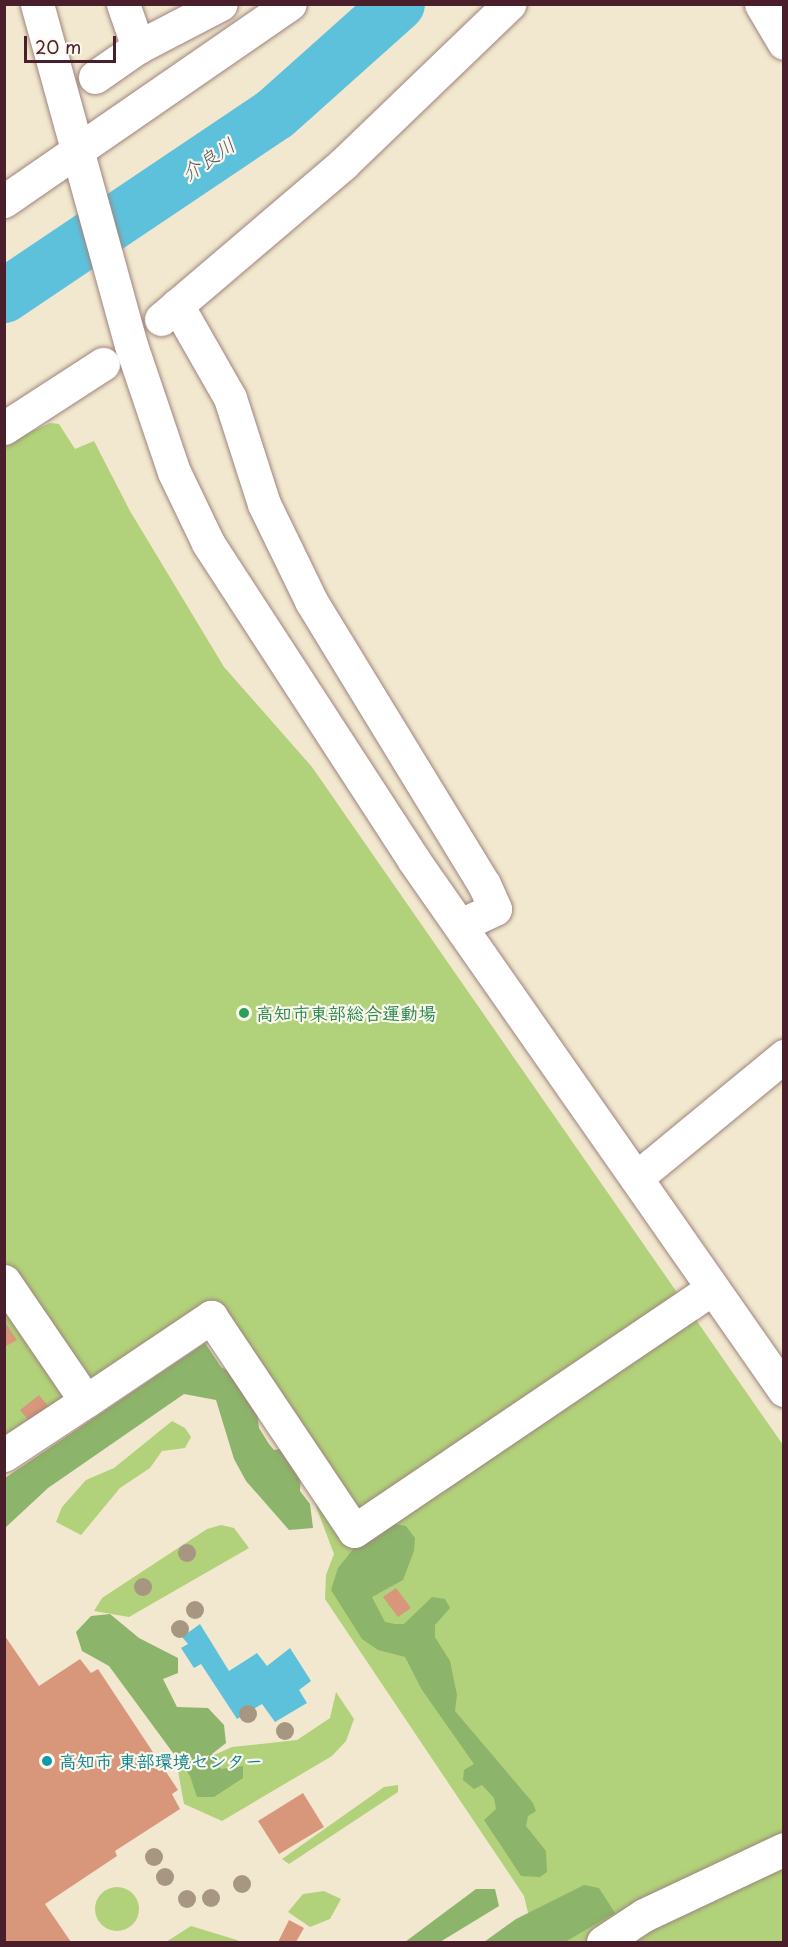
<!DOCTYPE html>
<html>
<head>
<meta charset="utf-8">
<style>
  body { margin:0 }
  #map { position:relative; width:788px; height:1947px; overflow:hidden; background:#f2e8cf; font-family:"Playpen Sans","Klee One",sans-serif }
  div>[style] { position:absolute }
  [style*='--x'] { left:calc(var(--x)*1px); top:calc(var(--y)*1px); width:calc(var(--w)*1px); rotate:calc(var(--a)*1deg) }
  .green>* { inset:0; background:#b1d27a }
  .round { border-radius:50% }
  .forest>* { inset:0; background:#8cb46a }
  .water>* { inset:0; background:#5ec1dc }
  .river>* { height:54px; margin:-27px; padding:0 27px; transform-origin:27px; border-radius:27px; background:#5ec1dc }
  .building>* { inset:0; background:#d8977b }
  .roads { filter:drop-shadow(0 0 2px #9e847d) drop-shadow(0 0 2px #9e847d) }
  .minor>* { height:33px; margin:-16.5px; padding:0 16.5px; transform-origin:16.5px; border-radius:16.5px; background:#fff }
  .trees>* { width:18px; height:18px; margin:-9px; border-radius:50%; background:#a79782 }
  .dots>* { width:16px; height:16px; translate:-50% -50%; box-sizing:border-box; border:3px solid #fbf7ec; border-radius:50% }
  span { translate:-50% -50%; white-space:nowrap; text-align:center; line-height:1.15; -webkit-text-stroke:4.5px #fbf7ec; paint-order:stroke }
  .leisure-label { font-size:18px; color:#27864d; font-weight:700 }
  .left { translate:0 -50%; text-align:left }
  .culture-label { font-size:18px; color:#0d838f; font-weight:700 }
  .water-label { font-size:20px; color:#515869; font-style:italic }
  .frame { position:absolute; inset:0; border:6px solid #4a1f2b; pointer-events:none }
  .scale { position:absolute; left:24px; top:36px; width:92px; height:27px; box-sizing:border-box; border:3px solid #4a1f2b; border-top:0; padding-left:8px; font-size:18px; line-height:21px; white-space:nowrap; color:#4a1f2b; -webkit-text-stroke:4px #fbf7ec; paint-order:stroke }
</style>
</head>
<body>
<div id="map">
  <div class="green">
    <i style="clip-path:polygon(50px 423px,59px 424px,75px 449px,94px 441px,130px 511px,224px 667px,312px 767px,783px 1445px,783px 1942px,535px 1942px,524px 1896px,325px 1599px,326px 1575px,334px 1554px,312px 1496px,206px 1339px,5px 1472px,4px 444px)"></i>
    <i style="clip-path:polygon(172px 1421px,185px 1428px,191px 1437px,185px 1448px,162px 1451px,150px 1468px,120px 1488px,81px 1535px,56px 1522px,62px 1507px,86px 1480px,114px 1468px)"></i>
    <i style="clip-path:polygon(221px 1525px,234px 1528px,249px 1548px,129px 1617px,94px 1611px,102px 1598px,207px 1529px)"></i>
    <i style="clip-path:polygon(336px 1692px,354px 1719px,346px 1741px,332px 1756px,222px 1821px,184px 1804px,178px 1771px,232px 1747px,297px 1740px,330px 1718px)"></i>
    <i style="clip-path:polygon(398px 1785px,398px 1792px,289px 1864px,282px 1859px,384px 1787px)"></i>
    <i class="round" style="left:95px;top:1887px;width:44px;height:44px"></i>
    <i style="clip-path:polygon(324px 1891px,341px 1899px,330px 1919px,310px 1927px,288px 1912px,303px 1894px)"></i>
    <i style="clip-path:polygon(191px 1926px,237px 1940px,240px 1942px,166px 1942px)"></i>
  </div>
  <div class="forest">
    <i style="clip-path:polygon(205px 1343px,221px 1367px,241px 1379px,256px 1403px,259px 1428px,269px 1444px,274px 1450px,285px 1448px,301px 1473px,300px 1491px,310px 1504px,313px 1528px,289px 1530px,246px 1481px,234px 1459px,216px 1400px,184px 1394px,48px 1488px,5px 1528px,5px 1478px)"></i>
    <i style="clip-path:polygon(389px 1523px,406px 1526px,415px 1538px,414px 1551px,403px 1580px,372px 1597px,385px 1622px,395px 1624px,404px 1624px,432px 1597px,445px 1599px,450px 1608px,435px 1625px,435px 1637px,450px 1661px,457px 1695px,455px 1711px,533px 1803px,536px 1811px,528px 1816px,526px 1826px,546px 1851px,547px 1872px,540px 1877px,521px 1876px,484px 1820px,496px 1809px,494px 1798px,482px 1785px,474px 1789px,463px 1780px,464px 1770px,474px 1764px,422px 1690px,405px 1657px,378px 1650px,362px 1639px,331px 1590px,338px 1568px,361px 1539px)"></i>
    <i style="clip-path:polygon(110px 1614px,139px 1638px,178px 1658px,178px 1673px,163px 1679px,177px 1707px,208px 1708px,224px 1725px,226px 1743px,212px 1754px,221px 1769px,243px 1766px,243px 1778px,214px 1797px,197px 1797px,190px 1776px,109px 1666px,82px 1651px,76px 1632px,91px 1616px)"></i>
    <i style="clip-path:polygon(584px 1885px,599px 1888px,615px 1913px,565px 1942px,484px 1942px,516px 1919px)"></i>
    <i style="clip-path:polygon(476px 1889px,495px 1889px,499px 1906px,440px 1942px,405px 1942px)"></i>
  </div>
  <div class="water">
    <i style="clip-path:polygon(200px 1624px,229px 1671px,257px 1653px,267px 1666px,290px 1648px,311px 1681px,299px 1690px,307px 1703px,275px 1722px,262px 1704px,237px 1719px,201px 1664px,194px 1668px,181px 1648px,188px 1644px,182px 1637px)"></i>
  </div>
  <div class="river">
    <i style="--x:4;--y:296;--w:326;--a:-33.9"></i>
    <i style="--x:275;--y:114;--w:165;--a:-41.8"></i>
  </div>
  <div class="building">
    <i style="clip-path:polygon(4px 1321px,17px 1340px,4px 1347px)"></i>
    <i style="clip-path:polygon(39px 1395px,48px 1406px,29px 1421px,20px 1410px)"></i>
    <i style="clip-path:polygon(396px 1588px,411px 1608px,398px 1617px,383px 1597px)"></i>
    <i style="clip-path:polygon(5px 1636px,39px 1686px,80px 1659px,91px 1673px,98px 1669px,178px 1790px,172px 1794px,180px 1809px,115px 1851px,117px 1856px,45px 1904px,71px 1942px,5px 1942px)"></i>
    <i style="clip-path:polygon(303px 1793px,324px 1827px,279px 1854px,258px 1821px)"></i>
    <i style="clip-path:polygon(289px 1920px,304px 1928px,296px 1942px,278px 1942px)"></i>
  </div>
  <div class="roads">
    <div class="minor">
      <i style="--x:37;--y:4;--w:354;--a:74.6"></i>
      <i style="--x:131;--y:345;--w:134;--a:71.3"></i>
      <i style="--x:174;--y:472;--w:79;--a:64.4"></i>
      <i style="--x:208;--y:543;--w:377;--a:57"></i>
      <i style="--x:413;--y:859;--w:648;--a:55.06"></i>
      <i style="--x:123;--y:4;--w:46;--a:70.8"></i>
      <i style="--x:761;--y:4;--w:45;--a:59.5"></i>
      <i style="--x:95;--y:77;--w:52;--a:-34.9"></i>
      <i style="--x:138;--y:47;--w:93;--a:-27.4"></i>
      <i style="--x:4;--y:201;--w:347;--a:-34.6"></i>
      <i style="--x:177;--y:305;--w:107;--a:60.3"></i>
      <i style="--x:230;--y:398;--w:111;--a:72.2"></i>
      <i style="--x:264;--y:504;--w:108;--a:64.1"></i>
      <i style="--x:311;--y:601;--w:332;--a:58.6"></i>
      <i style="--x:484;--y:884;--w:27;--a:66"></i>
      <i style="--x:495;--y:909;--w:38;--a:155"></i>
      <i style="--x:161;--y:319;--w:239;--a:-40.4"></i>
      <i style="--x:343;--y:164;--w:231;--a:-43.9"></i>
      <i style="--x:4;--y:428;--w:118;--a:-32.9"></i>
      <i style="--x:636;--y:1178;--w:192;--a:-39.5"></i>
      <i style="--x:4;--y:1281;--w:145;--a:55.7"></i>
      <i style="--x:86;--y:1401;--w:151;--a:-33.9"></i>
      <i style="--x:211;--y:1317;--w:257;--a:56.2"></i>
      <i style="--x:354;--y:1531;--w:432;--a:-34.1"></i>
      <i style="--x:4;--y:1455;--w:98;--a:-33.4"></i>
      <i style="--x:603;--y:1942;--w:49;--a:-33.4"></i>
      <i style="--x:644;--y:1915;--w:155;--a:-25.2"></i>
    </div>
  </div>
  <div class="trees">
    <i style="left:187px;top:1553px"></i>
    <i style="left:143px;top:1587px"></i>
    <i style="left:195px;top:1610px"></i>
    <i style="left:180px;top:1629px"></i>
    <i style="left:248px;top:1714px"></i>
    <i style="left:285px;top:1731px"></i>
    <i style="left:154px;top:1857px"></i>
    <i style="left:165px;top:1877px"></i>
    <i style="left:242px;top:1884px"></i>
    <i style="left:211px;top:1898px"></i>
    <i style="left:187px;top:1899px"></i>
  </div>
  <div class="dots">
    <i style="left:244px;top:1013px;background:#2e9e5b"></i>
    <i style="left:47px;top:1761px;background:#0f9aa8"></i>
  </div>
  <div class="leisure-label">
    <span class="left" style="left:256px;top:1013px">高知市東部総合運動場</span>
  </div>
  <div class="culture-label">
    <span class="left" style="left:59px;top:1761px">高知市 東部環境センター</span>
  </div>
  <div class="water-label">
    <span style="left:208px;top:159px;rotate:-34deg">介良川</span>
  </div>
  <div class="frame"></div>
  <div class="scale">20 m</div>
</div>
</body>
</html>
